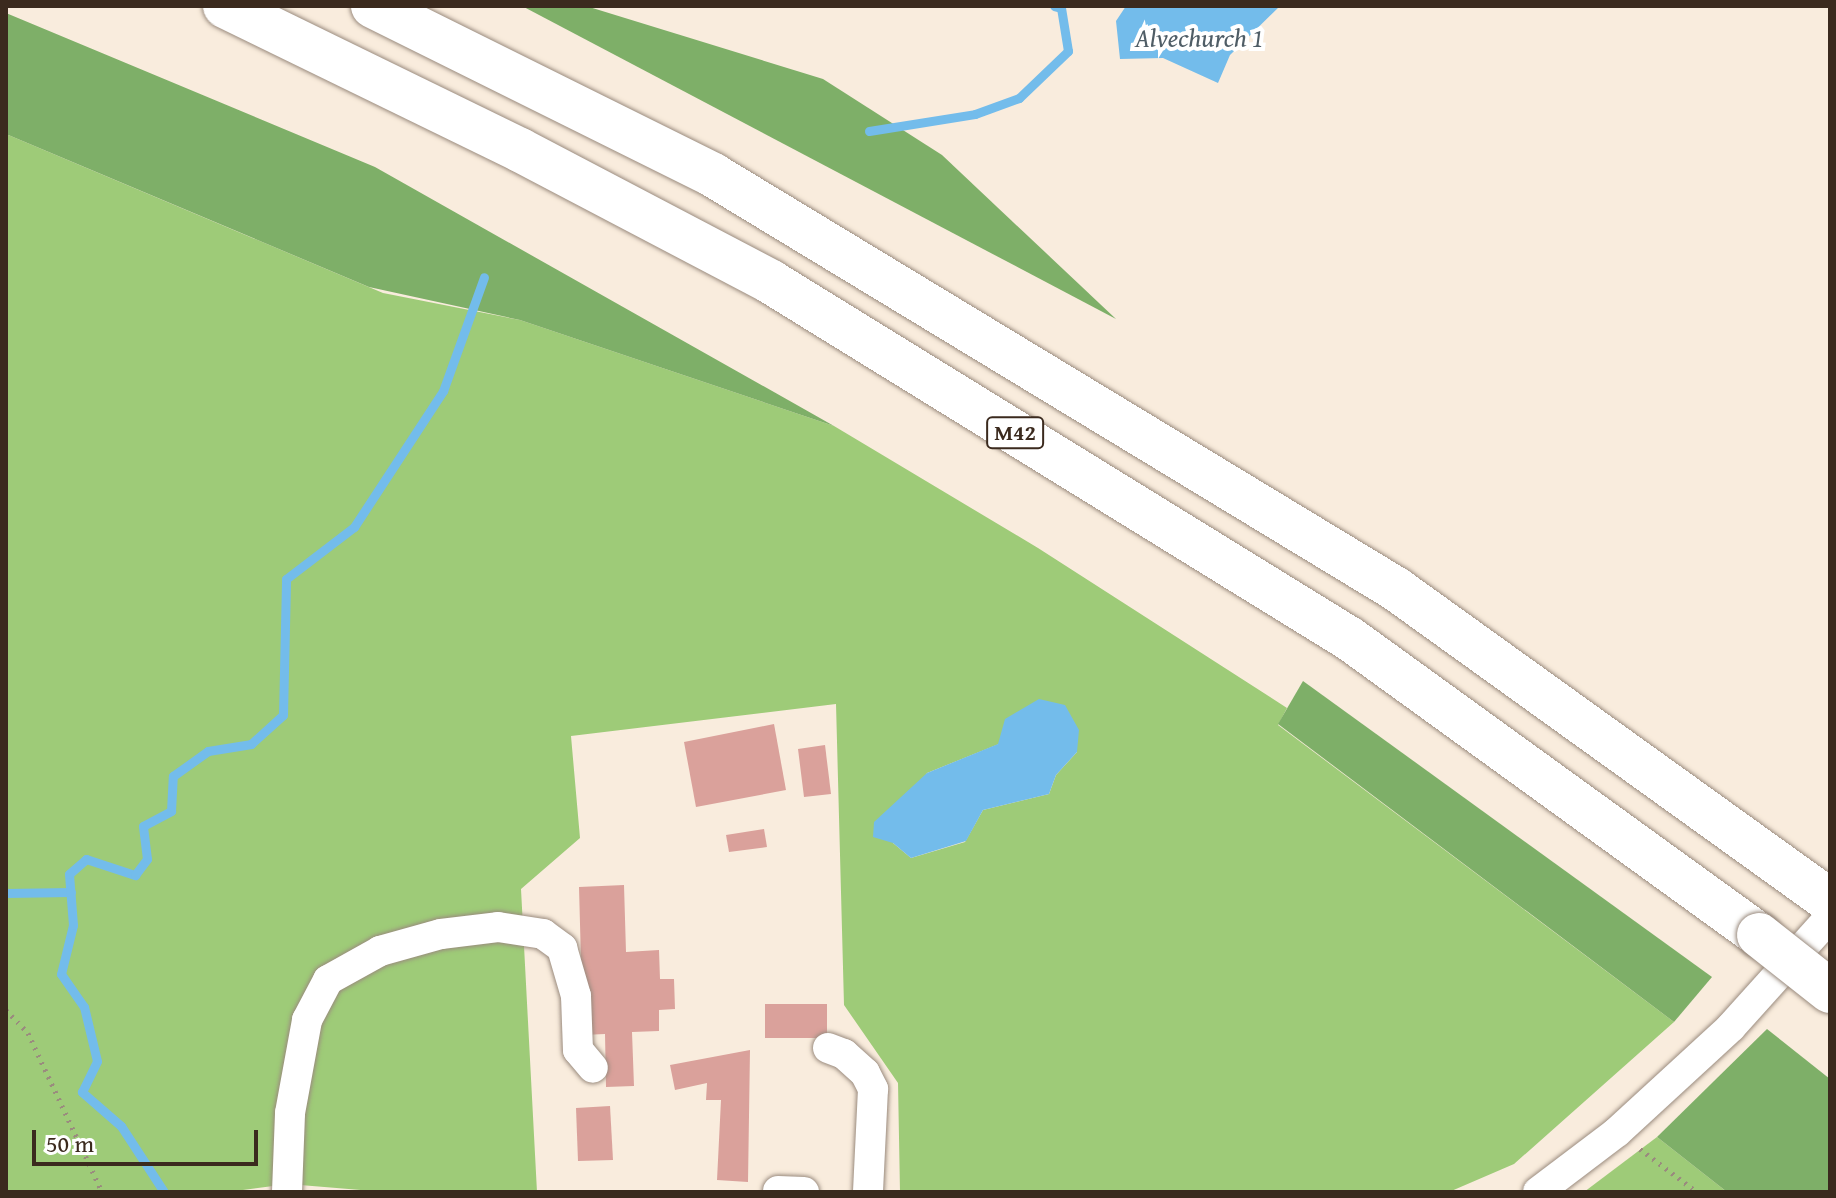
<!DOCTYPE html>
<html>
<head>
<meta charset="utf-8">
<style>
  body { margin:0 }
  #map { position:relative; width:1836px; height:1198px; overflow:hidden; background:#f9ecdd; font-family:"Gentium Book Plus",serif }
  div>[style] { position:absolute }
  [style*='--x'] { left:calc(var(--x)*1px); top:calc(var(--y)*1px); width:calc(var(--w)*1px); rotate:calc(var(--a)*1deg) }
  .green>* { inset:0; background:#9ecb78 }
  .forest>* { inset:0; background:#7eaf68 }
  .water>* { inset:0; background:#73bceb }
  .stream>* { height:9px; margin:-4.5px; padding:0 4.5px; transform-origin:4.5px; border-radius:4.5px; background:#73bceb }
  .building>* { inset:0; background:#daa19b }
  .path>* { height:5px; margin-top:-2.5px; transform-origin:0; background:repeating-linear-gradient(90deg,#9a8b7e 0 2px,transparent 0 8px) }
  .roads { filter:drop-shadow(0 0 2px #9a8b7e) drop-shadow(0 0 2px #9a8b7e) }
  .minor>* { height:30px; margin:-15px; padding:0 15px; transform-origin:15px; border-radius:15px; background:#fff }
  .highway>* { height:44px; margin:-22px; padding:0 22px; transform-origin:22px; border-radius:22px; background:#fff }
  .bridges { filter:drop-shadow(0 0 2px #9a8b7e) drop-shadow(0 0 2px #9a8b7e) }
  .highway-bridge>* { height:44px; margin:-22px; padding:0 22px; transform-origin:22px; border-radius:22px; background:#fff }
  span { translate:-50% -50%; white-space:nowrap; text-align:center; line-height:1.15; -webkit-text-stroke:8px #fff; paint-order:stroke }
  .shield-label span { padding:2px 6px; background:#fff; border:2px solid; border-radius:6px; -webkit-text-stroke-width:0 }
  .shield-label { font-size:22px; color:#3b2a1e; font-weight:700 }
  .water-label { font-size:26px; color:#4f5d66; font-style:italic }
  .frame { position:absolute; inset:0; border:8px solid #3b2a1e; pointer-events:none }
  .scale { position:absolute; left:32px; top:1130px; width:226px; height:36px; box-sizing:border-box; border:4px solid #3b2a1e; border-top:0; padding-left:10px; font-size:24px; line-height:28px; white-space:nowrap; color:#3b2a1e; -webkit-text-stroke:6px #fff; paint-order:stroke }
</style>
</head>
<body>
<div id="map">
  <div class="green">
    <i style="clip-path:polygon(evenodd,6px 134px,383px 293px,520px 320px,834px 426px,1038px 548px,1287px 708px,1278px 725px,1674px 1022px,1514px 1164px,1449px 1192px,900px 1192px,898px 1083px,844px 1005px,836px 704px,571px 736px,580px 838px,521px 889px,537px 1192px,385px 1192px,288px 1184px,228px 1192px,6px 1192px,6px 134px,999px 744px,1077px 752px,1056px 775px,1049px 794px,983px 810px,965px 842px,911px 858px,893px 843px,927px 773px,999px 744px)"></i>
    <i style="clip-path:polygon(1657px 1137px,1727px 1192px,1584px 1192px)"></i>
  </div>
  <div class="forest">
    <i style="clip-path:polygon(522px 6px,586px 6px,823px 79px,942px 155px,1116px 319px)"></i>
    <i style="clip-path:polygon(6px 13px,375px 167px,834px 426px,520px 320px,369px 287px,6px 134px)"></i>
    <i style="clip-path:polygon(1303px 681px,1712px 977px,1674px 1022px,1278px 724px)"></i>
    <i style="clip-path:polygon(1767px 1029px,1830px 1079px,1830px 1192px,1727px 1192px,1657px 1137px)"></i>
  </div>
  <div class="water">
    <i style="clip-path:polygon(1126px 6px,1280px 6px,1230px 55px,1218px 83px,1163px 58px,1120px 59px,1116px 21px)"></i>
    <i style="clip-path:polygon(1039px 699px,1065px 705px,1079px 730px,1077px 752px,1056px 775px,1049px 794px,983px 810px,966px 841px,911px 858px,893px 843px,873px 837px,874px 822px,927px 773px,998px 744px,1005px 719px)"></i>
  </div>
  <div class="stream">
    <i style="--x:869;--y:131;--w:107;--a:-9.1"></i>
    <i style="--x:975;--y:114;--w:47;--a:-20"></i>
    <i style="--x:1019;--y:98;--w:68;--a:-43.8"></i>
    <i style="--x:1068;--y:51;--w:44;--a:-99.2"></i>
    <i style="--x:1061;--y:8;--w:7;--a:-164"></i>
    <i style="--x:6;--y:893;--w:65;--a:-0.9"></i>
    <i style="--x:164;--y:1192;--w:79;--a:-123.1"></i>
    <i style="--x:121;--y:1126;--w:52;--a:-138.9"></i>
    <i style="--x:82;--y:1092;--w:34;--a:-64"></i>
    <i style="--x:97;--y:1061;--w:56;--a:-103.5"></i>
    <i style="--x:84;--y:1007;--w:40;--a:-124.9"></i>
    <i style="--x:61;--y:974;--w:50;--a:-76.2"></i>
    <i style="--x:73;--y:925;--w:51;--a:-94.5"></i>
    <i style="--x:69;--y:874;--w:23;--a:-41"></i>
    <i style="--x:86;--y:859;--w:52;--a:18.1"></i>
    <i style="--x:135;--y:875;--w:20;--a:-53"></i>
    <i style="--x:147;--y:859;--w:33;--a:-97"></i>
    <i style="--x:143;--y:826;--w:32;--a:-28"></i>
    <i style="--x:171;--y:811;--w:35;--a:-87"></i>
    <i style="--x:173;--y:776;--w:43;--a:-35.5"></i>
    <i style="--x:208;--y:751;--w:44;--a:-9.2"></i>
    <i style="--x:251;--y:744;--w:43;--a:-42.2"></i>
    <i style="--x:283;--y:715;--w:136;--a:-88.7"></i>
    <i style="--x:286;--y:579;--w:86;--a:-37.4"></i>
    <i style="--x:354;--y:527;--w:163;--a:-56.8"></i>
    <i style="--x:443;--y:391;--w:121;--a:-70.2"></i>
  </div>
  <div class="building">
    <i style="clip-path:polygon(774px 724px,786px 790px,696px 807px,684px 742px)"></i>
    <i style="clip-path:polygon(825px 745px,831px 794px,804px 797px,798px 749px)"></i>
    <i style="clip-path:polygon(764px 829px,767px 847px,729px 852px,726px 835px)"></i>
    <i style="clip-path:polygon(624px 885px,626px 952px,659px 950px,660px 979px,674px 979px,675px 1009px,659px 1010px,659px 1031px,632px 1032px,634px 1086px,606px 1087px,605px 1034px,583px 1035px,579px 887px)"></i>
    <i style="clip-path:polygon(765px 1004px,827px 1004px,827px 1038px,765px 1038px)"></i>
    <i style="clip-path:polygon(750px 1050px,748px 1182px,717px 1180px,721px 1100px,706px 1100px,707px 1083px,675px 1090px,670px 1065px)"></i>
    <i style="clip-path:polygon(610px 1106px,613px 1160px,578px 1161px,576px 1108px)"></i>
  </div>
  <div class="path">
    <i style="--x:6;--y:1010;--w:32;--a:46"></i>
    <i style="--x:28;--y:1033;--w:175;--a:65"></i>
    <i style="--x:1640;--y:1149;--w:71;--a:37"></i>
  </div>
  <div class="roads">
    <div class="minor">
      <i style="--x:828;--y:1048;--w:17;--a:21"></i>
      <i style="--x:844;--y:1054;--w:28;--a:42"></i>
      <i style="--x:865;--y:1073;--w:18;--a:63"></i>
      <i style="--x:873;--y:1089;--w:103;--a:92.8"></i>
      <i style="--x:778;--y:1191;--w:26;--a:2"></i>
      <i style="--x:287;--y:1192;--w:79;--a:-87.8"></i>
      <i style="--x:290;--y:1113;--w:95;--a:-79.6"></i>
      <i style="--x:307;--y:1020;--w:45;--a:-62.3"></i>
      <i style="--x:328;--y:980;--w:60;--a:-29.1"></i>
      <i style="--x:380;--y:951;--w:63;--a:-15.6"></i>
      <i style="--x:441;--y:934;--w:57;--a:-7"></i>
      <i style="--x:498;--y:927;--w:46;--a:8.8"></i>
      <i style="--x:543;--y:934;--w:24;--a:36"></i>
      <i style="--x:562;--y:948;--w:50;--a:73.7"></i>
      <i style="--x:576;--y:996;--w:54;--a:87.9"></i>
      <i style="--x:578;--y:1050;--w:23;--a:50"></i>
      <i style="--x:1538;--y:1192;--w:99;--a:-37.2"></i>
      <i style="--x:1617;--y:1132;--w:155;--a:-42.6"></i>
      <i style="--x:1731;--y:1027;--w:148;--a:-48"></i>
    </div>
    <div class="highway">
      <i style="--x:225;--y:6;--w:328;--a:26"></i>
      <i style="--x:520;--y:150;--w:284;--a:27.7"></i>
      <i style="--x:771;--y:282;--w:680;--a:31.66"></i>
      <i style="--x:1350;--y:639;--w:505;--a:35.89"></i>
      <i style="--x:373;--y:6;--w:380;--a:26.4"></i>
      <i style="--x:713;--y:175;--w:799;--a:31.22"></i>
      <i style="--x:1396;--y:589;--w:535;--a:35.71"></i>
    </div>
  </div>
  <div class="bridges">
    <div class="highway-bridge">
      <i style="--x:1759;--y:935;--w:90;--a:38.3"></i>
    </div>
  </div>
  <div class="shield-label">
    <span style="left:1015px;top:433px">M42</span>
  </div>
  <div class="water-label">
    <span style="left:1199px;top:38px">Alvechurch 1</span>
  </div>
  <div class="frame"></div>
  <div class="scale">50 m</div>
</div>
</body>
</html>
